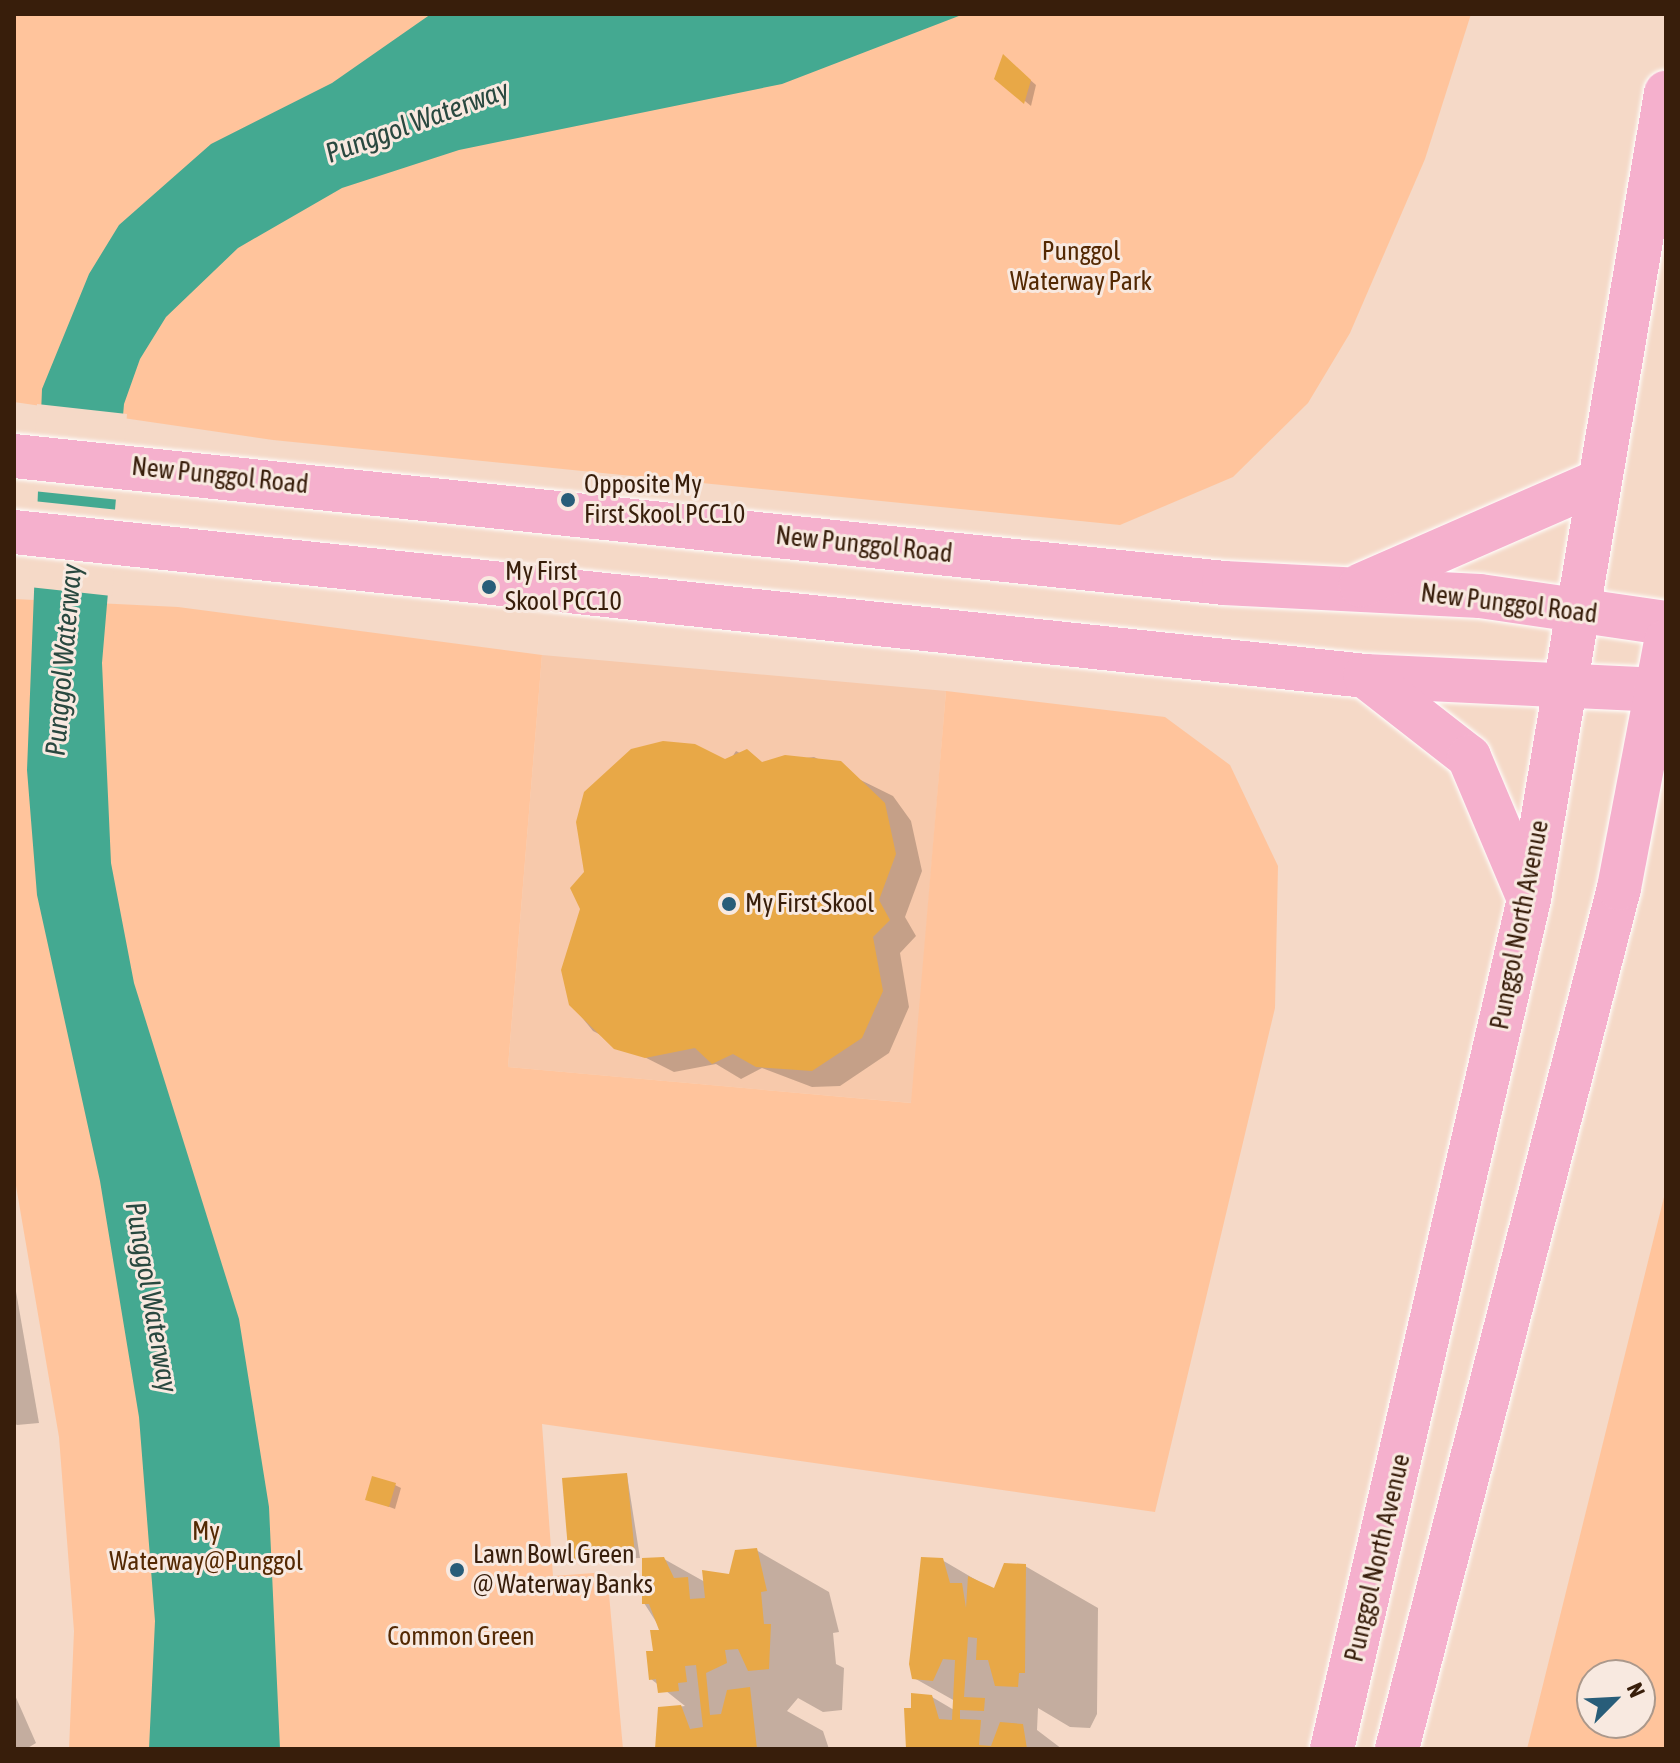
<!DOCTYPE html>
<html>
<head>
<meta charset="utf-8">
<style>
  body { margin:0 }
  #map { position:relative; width:1680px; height:1763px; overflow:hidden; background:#f5d9c7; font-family:"Asap Condensed",sans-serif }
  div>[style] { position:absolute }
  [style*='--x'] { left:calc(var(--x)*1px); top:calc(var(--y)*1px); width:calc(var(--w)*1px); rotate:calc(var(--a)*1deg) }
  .built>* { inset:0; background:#f7c9ab }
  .green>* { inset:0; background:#ffc49c }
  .water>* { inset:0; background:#44a991 }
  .pier>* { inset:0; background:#f5d9c7 }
  .shadow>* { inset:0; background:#0003 }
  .building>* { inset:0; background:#e8a847 }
  .roads { filter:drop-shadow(0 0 2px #fff) drop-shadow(0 0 2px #fff) }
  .major>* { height:44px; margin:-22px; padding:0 22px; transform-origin:22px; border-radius:22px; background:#f5b0cd }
  .dots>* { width:22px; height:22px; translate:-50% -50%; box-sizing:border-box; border:4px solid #f8e9e0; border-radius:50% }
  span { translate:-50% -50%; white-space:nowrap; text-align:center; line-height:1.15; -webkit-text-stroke:6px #f8e9e0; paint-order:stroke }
  .park-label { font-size:26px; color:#542903 }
  .street-label { font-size:26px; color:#381e0b }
  .poi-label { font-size:26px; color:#381e0b }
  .left { translate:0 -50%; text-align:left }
  .water-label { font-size:28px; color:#29483f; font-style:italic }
  .frame { position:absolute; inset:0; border:16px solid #381e0b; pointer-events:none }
  .north { position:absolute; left:1576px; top:1659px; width:80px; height:80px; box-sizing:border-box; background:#f8e9e0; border:2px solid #ab988b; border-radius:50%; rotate:66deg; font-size:22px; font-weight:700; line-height:32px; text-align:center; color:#381e0b }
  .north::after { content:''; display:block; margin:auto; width:28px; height:36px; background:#285d79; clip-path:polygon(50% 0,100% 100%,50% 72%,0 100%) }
</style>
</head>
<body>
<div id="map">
  <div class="built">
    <i style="clip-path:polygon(542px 655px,946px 691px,912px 1103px,508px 1067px)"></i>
  </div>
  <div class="green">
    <i style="clip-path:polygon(14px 14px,1471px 14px,1425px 159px,1350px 333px,1308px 403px,1233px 477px,1120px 525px,273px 440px,14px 402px)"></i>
    <i style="clip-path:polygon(14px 599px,178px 607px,542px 655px,508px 1067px,911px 1103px,946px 691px,1165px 717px,1230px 765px,1278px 866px,1275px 1008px,1155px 1512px,542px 1424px,553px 1576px,607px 1572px,623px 1749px,69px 1749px,74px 1631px,59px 1437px,14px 1174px)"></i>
    <i style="clip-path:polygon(evenodd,1666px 1189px,1666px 1749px,1527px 1749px,1666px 1189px,1640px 1675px,1640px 1723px,1592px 1723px,1592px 1675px,1640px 1675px)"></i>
  </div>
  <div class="water">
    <i style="clip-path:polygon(431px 14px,964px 14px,782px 84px,459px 150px,342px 188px,238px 248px,166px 317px,140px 359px,124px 404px,102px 663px,111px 863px,134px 983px,239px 1319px,269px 1507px,280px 1749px,149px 1749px,155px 1621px,139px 1417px,100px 1181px,37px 895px,27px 770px,42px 389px,89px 274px,119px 225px,211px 144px,332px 83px)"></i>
  </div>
  <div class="pier">
    <i style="clip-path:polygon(37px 404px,127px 414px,120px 500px,33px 491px)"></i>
    <i style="clip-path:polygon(33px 501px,119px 510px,112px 596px,29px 587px)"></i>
  </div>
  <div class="shadow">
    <i style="clip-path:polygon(1004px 57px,1036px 85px,1031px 106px,997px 78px)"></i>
    <i style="clip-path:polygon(736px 751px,761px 764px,814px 757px,893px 796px,911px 821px,922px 871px,905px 917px,916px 936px,900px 953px,909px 1007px,889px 1053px,840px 1086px,812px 1087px,762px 1068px,741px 1079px,716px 1064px,674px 1072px,593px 1031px,571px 1004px)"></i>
    <i style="clip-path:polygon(14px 1280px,39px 1423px,17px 1425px,14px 1423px)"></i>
    <i style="clip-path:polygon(627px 1475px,640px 1558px,571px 1560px)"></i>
    <i style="clip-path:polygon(395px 1485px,401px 1488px,395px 1509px,368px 1499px)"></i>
    <i style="clip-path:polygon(756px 1550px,829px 1592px,839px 1632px,833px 1633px,836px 1664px,844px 1668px,842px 1710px,823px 1712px,798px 1698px,787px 1711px,823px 1731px,829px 1749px,657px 1749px,659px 1709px,685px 1706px,651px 1679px,662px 1631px,644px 1603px,664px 1559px,705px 1582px,731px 1577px)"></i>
    <i style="clip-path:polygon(922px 1559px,942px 1560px,995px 1591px,1025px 1566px,1098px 1608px,1097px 1714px,1090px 1728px,1070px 1727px,1038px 1708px,1037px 1730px,1062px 1749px,908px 1749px,912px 1710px,932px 1697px,954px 1710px,955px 1701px,914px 1678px)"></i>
    <i style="clip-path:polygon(14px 1693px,36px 1743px,26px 1749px,14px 1749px)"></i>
  </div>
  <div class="building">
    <i style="clip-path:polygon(1003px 54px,1031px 80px,1024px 104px,994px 79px)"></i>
    <i style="clip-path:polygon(663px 741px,695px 744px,725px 759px,747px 749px,762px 762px,785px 755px,841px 761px,885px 803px,896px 854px,879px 900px,890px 920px,873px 937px,883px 991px,862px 1038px,812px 1071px,756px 1067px,733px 1054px,712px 1064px,695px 1048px,645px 1058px,614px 1049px,569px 1005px,561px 970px,580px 909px,570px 888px,584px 872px,576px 822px,584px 792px,631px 749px)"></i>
    <i style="clip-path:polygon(627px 1473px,635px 1555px,569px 1561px,562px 1478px)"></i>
    <i style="clip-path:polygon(372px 1476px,396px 1483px,389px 1507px,365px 1500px)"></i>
    <i style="clip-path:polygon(757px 1548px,767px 1591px,761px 1592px,764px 1624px,771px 1624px,769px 1669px,748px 1671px,738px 1649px,725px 1650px,727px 1663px,706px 1673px,710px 1715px,721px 1714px,727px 1690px,750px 1687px,757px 1749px,655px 1749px,658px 1707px,681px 1705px,690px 1729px,703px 1727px,696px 1665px,685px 1666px,687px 1682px,678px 1683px,679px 1691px,658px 1693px,656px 1679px,649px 1680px,646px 1651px,653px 1651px,650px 1630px,659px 1630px,649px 1604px,642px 1604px,642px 1558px,664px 1557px,674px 1578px,688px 1577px,690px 1599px,705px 1598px,702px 1570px,729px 1574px,735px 1550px)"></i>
    <i style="clip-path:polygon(921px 1557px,943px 1558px,950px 1583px,962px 1583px,966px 1608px,968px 1576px,994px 1588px,1004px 1563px,1026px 1564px,1025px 1673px,1019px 1673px,1018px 1687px,995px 1686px,988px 1660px,976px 1660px,977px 1638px,968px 1637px,964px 1697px,985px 1698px,984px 1711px,960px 1710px,960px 1719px,981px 1720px,979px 1745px,991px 1746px,1000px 1722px,1023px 1724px,1027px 1749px,906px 1749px,904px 1708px,911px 1708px,911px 1693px,932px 1695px,939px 1719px,952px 1720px,955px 1660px,943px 1659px,933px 1681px,912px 1679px,909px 1664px)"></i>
  </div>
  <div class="roads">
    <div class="major">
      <i style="--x:14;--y:456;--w:1217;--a:5.99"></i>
      <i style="--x:1224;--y:583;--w:256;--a:2.9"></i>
      <i style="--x:1480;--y:596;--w:188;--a:8.3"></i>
      <i style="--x:14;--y:532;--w:1359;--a:6.08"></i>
      <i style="--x:1365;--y:676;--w:301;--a:2.7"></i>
      <i style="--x:1361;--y:585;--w:257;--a:-23.6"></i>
      <i style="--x:1365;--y:676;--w:132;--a:37.9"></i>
      <i style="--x:1469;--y:757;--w:152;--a:67.1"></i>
      <i style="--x:1332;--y:1749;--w:873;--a:-76.95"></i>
      <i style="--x:1529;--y:899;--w:818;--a:-80.35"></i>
      <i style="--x:1397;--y:1749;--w:889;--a:-75.54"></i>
      <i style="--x:1619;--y:888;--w:251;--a:-79.2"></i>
    </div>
  </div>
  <div class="dots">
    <i style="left:568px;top:500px;background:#285d79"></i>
    <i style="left:489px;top:587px;background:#285d79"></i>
    <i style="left:729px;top:904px;background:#285d79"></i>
    <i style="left:457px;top:1570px;background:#285d79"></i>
  </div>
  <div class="park-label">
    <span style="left:1081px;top:267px">Punggol<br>Waterway Park</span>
    <span style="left:206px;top:1547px">My<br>Waterway@Punggol</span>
    <span style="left:461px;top:1637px">Common Green</span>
  </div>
  <div class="street-label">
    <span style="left:220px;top:476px;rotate:6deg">New Punggol Road</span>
    <span style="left:864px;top:545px;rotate:6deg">New Punggol Road</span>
    <span style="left:1509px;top:604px;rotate:7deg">New Punggol Road</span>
    <span style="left:1520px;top:925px;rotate:-79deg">Punggol North Avenue</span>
    <span style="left:1378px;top:1558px;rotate:-77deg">Punggol North Avenue</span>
  </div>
  <div class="poi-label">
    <span class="left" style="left:584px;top:500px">Opposite My<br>First Skool PCC10</span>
    <span class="left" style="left:505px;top:587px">My First<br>Skool PCC10</span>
    <span class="left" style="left:745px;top:904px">My First Skool</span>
    <span class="left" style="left:473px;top:1570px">Lawn Bowl Green<br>@ Waterway Banks</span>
  </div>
  <div class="water-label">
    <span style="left:417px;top:121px;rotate:-20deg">Punggol Waterway</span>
    <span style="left:63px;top:660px;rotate:-85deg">Punggol Waterway</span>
    <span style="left:152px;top:1297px;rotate:80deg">Punggol Waterway</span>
  </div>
  <div class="frame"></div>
  <div class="north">N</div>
</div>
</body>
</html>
